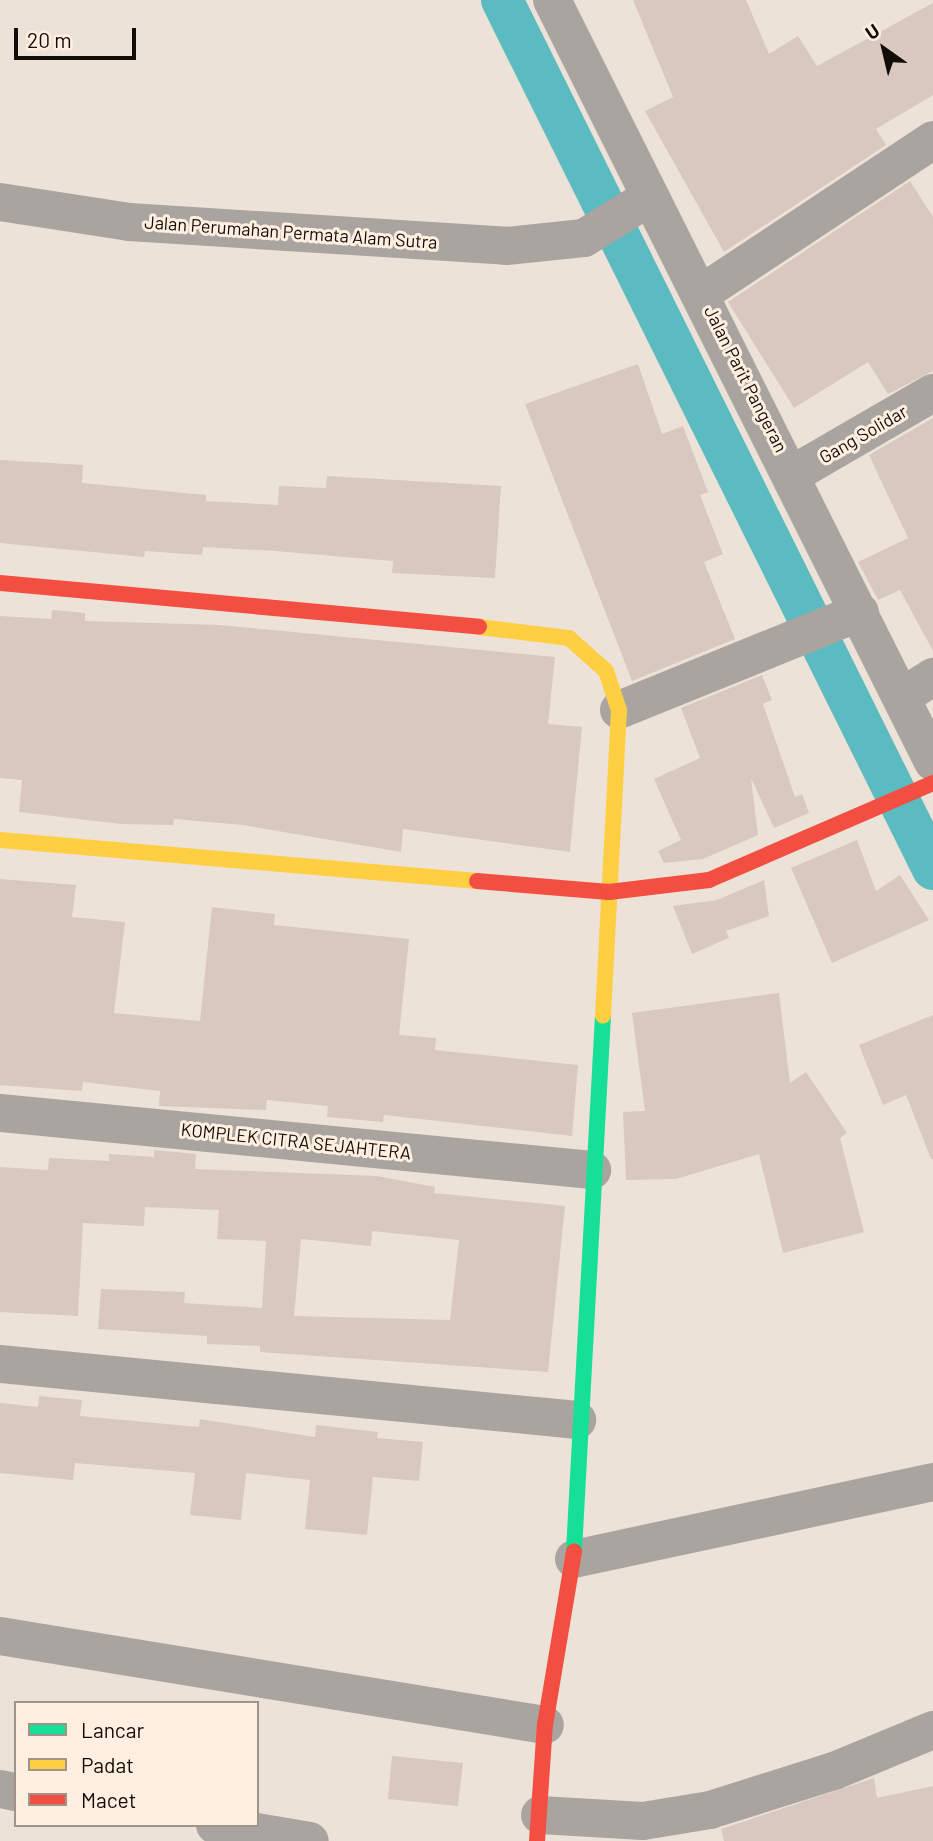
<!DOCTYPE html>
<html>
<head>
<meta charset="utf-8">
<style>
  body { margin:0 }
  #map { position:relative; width:933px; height:1841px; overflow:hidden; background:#ede2d7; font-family:Barlow,sans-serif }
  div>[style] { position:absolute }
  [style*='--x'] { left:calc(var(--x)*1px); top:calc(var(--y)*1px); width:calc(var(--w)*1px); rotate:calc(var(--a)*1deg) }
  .canal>* { height:42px; margin:-21px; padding:0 21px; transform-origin:21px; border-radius:21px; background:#5bbbc1 }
  .building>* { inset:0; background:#d9c8be }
  .street>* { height:38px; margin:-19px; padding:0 19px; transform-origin:19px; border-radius:19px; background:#aaa4a0 }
  .fast>* { height:16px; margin:-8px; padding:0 8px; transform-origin:8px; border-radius:8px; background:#16e098 }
  .slow>* { height:16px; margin:-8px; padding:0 8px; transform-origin:8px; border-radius:8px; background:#ffcf43 }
  .jam>* { height:16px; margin:-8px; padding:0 8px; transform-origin:8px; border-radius:8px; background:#f24e42 }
  span { translate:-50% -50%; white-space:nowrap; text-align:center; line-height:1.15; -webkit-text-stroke:6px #ffefe1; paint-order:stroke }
  .street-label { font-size:18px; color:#120c06 }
  .legend { position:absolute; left:14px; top:1701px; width:245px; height:126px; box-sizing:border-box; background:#ffefe1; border:2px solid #a09489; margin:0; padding:9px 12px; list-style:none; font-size:21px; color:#120c06 }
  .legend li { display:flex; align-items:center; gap:14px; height:35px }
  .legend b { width:35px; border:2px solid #a09489 }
  .north { position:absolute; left:849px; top:14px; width:70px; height:70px; -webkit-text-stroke:5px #ffefe1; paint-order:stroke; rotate:326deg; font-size:19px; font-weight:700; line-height:28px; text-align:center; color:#120c06 }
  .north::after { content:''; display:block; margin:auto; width:24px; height:32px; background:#120c06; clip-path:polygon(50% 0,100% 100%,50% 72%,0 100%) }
  .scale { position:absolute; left:14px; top:28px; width:122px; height:32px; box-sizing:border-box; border:4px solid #120c06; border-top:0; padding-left:9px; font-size:21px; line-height:24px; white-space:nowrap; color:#120c06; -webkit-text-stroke:5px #ffefe1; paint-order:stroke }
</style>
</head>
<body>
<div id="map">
  <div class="canal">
    <i style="--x:502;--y:0;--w:970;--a:63.62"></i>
  </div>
  <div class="building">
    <i style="clip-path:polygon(633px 0,746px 0,769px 54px,798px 36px,817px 66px,933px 3px,933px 95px,876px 129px,886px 145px,724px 252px,645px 111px,673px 97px)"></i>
    <i style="clip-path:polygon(910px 181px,933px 217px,933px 371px,888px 394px,868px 362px,794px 408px,728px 302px)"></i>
    <i style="clip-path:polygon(638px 364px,662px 434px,683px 426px,708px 492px,700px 495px,723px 554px,704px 562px,735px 639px,632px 681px,525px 404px)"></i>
    <i style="clip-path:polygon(933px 418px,933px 651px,900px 590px,878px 600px,858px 562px,908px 538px,869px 455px)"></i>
    <i style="clip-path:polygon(0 460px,83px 465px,82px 483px,206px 495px,206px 501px,278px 505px,279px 486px,326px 488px,327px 476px,501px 486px,495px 578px,392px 573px,393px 561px,275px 551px,203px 547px,202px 555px,145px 551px,144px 557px,0 543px)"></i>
    <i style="clip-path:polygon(52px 610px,85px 613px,85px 621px,219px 625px,555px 657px,548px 724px,582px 727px,570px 852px,403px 829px,401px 852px,243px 825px,174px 819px,173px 825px,121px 824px,19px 812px,22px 780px,0 778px,0 616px,51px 619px)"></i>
    <i style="clip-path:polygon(762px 675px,772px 700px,763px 704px,795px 797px,802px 794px,809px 813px,774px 828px,751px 778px,758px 835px,703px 859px,664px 863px,658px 851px,681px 840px,654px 779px,700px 758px,681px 708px)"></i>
    <i style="clip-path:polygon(857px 840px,876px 891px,900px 875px,929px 920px,832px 963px,791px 868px)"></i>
    <i style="clip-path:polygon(0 879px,76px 885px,72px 917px,125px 922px,114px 1013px,200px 1021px,212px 907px,275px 914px,274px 925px,409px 939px,399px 1035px,436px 1038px,435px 1050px,578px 1065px,572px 1136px,384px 1115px,383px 1122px,327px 1117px,328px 1106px,267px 1100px,266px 1110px,159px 1106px,160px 1091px,83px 1082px,82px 1091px,0 1085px)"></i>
    <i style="clip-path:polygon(764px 880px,769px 916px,726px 931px,729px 938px,692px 954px,673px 906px,717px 900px)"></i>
    <i style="clip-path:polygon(779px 993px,790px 1083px,806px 1072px,847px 1133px,840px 1138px,864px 1232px,783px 1253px,759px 1154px,676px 1179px,626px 1180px,623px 1112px,645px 1111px,632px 1013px)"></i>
    <i style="clip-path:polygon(933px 1015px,933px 1159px,931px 1159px,906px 1095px,883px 1105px,859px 1045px)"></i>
    <i style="clip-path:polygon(evenodd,154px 1150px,196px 1154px,195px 1169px,377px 1176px,435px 1187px,434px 1193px,565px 1206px,548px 1372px,260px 1352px,260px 1346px,207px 1344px,207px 1336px,98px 1329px,101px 1289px,185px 1292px,184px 1303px,262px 1308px,266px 1241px,217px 1239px,219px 1210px,145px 1207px,144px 1226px,83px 1223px,78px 1316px,0 1312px,0 1167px,48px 1170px,49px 1158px,109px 1161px,109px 1154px,154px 1157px,154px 1150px,372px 1231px,459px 1240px,450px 1320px,294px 1316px,301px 1239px,371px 1246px,372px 1231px)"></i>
    <i style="clip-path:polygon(39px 1396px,82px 1400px,80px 1416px,199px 1427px,200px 1419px,315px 1437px,316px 1425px,378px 1432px,377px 1438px,423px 1442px,419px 1481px,373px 1477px,367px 1535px,305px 1529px,310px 1480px,246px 1473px,241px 1520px,190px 1515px,195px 1473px,75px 1463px,73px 1480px,0 1473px,0 1403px,38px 1407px)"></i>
    <i style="clip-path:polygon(392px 1756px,463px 1763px,458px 1806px,388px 1799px)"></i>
    <i style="clip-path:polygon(874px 1778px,877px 1798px,933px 1786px,933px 1841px,724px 1841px,721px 1829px)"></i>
  </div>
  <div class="street">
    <i style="--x:552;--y:0;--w:852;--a:63.43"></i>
    <i style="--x:0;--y:202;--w:131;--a:8.8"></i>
    <i style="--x:129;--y:222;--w:378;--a:3.6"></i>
    <i style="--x:506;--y:246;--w:78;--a:-5.9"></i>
    <i style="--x:584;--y:238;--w:78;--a:-31.8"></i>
    <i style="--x:702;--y:293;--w:277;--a:-33.5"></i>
    <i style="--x:793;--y:474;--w:162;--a:-30.1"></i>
    <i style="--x:901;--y:697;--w:38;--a:-32"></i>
    <i style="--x:619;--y:710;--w:260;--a:-22.1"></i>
    <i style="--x:0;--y:1113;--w:595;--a:5.5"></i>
    <i style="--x:0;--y:1364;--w:580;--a:5.54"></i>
    <i style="--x:574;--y:1559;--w:367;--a:-12.1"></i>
    <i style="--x:0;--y:1636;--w:552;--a:9.27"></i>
    <i style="--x:0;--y:1789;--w:16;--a:11"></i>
    <i style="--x:540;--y:1815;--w:103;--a:3.3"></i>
    <i style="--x:643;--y:1821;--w:68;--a:-9.3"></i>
    <i style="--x:710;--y:1810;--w:130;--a:-17.5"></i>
    <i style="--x:834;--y:1771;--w:107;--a:-22.5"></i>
    <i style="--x:215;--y:1825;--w:96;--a:9.6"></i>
  </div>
  <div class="fast">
    <i style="--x:574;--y:1551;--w:536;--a:-86.9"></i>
  </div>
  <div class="slow">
    <i style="--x:479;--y:627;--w:91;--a:7"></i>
    <i style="--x:569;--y:638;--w:50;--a:41.7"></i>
    <i style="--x:606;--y:671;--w:41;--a:71.6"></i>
    <i style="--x:619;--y:710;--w:306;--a:93"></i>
    <i style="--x:0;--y:840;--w:479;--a:4.9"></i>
  </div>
  <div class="jam">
    <i style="--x:0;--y:583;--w:481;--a:5.2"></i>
    <i style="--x:477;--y:881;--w:132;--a:4.8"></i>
    <i style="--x:609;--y:892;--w:101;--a:-6.8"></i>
    <i style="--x:709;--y:880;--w:244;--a:-23.4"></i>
    <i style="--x:537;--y:1841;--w:116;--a:-86.1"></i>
    <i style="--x:545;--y:1725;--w:176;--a:-80.5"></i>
  </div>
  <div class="street-label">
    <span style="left:291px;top:232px;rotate:4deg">Jalan Perumahan Permata Alam Sutra</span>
    <span style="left:746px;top:379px;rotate:63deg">Jalan Parit Pangeran</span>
    <span style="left:863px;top:434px;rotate:-30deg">Gang Solidar</span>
    <span style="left:296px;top:1141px;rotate:6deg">KOMPLEK CITRA SEJAHTERA</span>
  </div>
  <ul class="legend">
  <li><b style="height:9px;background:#16e098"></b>Lancar</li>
  <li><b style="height:9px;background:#ffcf43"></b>Padat</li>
  <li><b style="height:9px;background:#f24e42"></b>Macet</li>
  </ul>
  <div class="north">U</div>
  <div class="scale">20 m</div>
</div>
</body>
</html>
